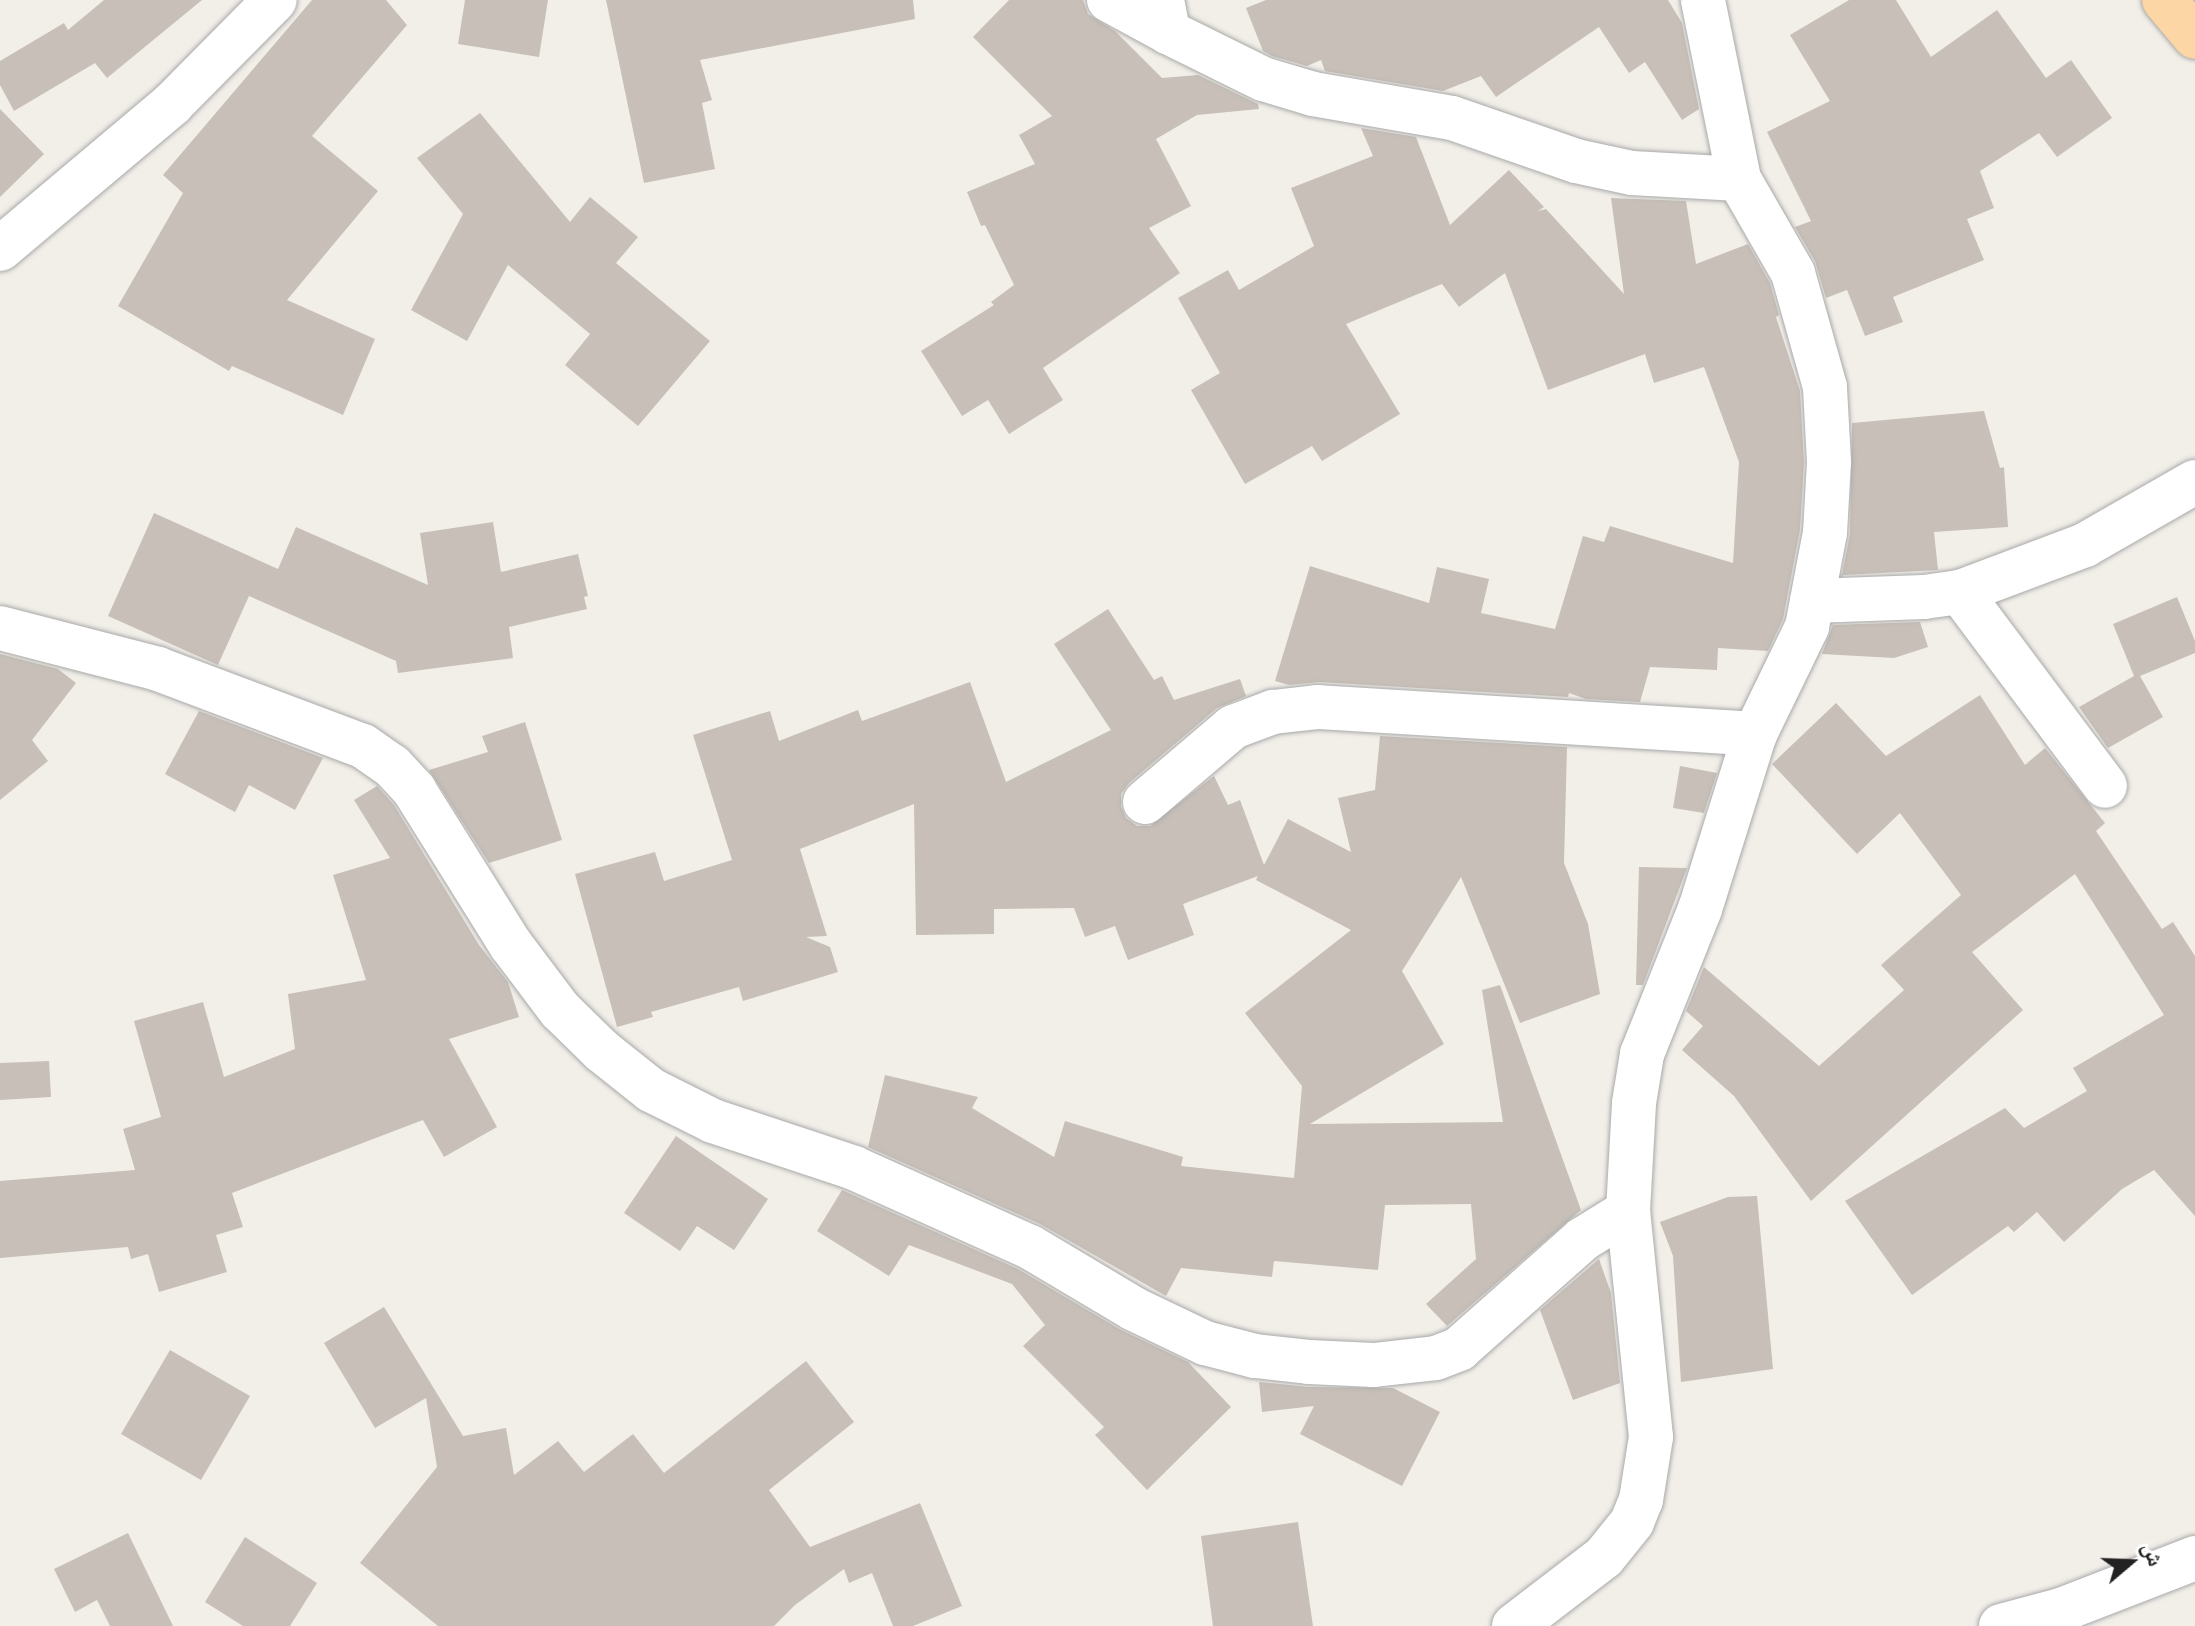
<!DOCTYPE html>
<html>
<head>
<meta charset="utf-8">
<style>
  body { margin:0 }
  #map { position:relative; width:2195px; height:1626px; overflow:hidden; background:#f2efe9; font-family:Inter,"Noto Naskh Arabic",sans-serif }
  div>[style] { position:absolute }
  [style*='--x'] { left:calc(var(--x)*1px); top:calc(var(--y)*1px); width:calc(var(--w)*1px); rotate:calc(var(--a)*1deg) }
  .building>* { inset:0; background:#c7bfb8 }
  .roads { filter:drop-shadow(0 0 2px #a9a9a9) drop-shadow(0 0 2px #a9a9a9) }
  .minor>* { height:44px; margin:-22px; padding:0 22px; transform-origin:22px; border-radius:22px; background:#fff }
  .major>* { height:44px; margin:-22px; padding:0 22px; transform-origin:22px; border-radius:22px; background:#fcd6a4 }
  span { translate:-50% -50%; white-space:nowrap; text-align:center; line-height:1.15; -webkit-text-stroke:8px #fff; paint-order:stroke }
  .north { position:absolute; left:2091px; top:1522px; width:80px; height:80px; -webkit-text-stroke:6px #fff; paint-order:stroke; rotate:71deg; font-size:22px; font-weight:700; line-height:32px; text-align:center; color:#222 }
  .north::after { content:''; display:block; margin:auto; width:28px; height:36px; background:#222; clip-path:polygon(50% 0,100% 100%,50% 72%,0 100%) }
</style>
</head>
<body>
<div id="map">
  <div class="building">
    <i style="clip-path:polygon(104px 0,202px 0,107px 78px,95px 63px,14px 111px,0 85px,0 61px,64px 23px,68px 30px)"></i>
    <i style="clip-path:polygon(312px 0,386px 0,407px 25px,312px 136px,378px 191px,287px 300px,375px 339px,343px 415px,232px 366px,229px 371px,118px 306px,183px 193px,163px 175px)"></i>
    <i style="clip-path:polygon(465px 0,548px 0,539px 57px,458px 44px)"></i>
    <i style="clip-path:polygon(606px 0,913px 0,915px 19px,700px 60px,712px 100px,702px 103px,715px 169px,644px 183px)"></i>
    <i style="clip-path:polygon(1009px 0,1083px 0,1088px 14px,1115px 31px,1162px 78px,1198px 75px,1258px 104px,1259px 109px,1197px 115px,1156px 139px,1191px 206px,1149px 228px,1180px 273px,1043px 368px,1063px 400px,1009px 434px,988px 400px,962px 416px,921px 351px,994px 305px,991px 302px,1014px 285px,985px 225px,981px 226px,967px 192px,1035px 164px,1019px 135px,1052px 116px,973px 37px)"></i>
    <i style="clip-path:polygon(1266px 0,1668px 0,1682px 23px,1699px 109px,1682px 120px,1645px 62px,1629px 73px,1599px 27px,1496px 97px,1481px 76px,1443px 91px,1325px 71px,1321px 60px,1307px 66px,1272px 56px,1263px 51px,1246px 8px)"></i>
    <i style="clip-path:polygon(1849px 0,1896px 0,1931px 57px,1997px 10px,2046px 78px,2071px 60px,2112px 118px,2057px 157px,2039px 133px,1980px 171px,1994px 208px,1967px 219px,1984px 260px,1893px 297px,1903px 322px,1865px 336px,1847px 290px,1826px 298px,1815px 261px,1795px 227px,1811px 221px,1767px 132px,1830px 101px,1790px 35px)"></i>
    <i style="clip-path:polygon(0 109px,44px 154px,0 197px)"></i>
    <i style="clip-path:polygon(480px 113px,570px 222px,590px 197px,638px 237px,616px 263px,710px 341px,638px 426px,565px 365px,590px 334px,508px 265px,467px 341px,411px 310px,463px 214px,417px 158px)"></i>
    <i style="clip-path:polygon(1361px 128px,1416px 137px,1450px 225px,1509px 170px,1544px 207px,1538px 211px,1546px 209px,1624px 294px,1611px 198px,1686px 201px,1696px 264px,1748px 244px,1770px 283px,1779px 315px,1776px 317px,1800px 391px,1804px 462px,1800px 530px,1783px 619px,1768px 651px,1718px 648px,1717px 670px,1650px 667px,1640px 702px,1586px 699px,1569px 693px,1568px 697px,1319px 682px,1289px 685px,1275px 681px,1310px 566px,1429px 603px,1437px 567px,1489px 579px,1481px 613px,1555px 629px,1583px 536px,1604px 542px,1610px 526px,1733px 563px,1739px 462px,1704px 367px,1654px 383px,1645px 354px,1548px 390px,1505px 273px,1459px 307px,1442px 284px,1346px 324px,1400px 414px,1322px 461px,1312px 446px,1245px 484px,1191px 390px,1220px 373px,1178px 298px,1228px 270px,1239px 290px,1314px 246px,1291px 188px,1373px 156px)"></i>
    <i style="clip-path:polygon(1984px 411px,2000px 468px,2004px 467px,2008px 527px,1934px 532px,1938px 570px,1842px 575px,1850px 534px,1852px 423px)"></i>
    <i style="clip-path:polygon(154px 513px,278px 569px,296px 527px,428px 585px,420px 533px,493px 522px,501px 572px,578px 554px,588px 596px,584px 597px,587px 609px,509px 627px,513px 658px,398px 673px,396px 661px,249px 596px,218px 665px,108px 616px)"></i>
    <i style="clip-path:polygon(2177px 597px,2195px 641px,2195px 653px,2140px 676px,2163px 717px,2108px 748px,2079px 707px,2134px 676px,2113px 624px)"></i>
    <i style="clip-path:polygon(1108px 609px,1154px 680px,1162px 676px,1174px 700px,1240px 679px,1246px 696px,1217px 708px,1129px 783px,1121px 794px,1121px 807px,1126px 818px,1137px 826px,1150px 826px,1214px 776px,1228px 805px,1240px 800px,1264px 865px,1288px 819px,1351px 852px,1338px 798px,1375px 790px,1380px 736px,1567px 747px,1564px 863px,1588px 924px,1600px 994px,1520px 1023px,1461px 877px,1402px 971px,1444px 1044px,1310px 1124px,1503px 1122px,1482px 990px,1500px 985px,1581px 1210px,1447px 1326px,1426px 1304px,1476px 1259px,1471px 1204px,1385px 1205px,1378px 1270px,1274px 1261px,1272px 1277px,1181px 1268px,1166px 1296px,1040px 1224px,868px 1147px,885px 1075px,978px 1097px,972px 1108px,1054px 1157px,1065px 1121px,1183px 1157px,1181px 1166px,1294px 1178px,1302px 1086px,1245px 1013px,1351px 930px,1256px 880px,1258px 876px,1183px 904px,1194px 935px,1128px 960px,1115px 926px,1085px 937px,1074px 908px,994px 909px,994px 934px,916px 935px,914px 804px,800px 849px,827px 936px,806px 937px,830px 947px,838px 972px,743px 1001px,739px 987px,651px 1012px,653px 1017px,617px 1027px,575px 874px,655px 852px,664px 881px,732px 860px,693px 735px,770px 711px,779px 741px,858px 710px,862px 721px,970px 682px,1006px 782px,1111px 730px,1054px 644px)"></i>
    <i style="clip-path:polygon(1920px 622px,1928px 647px,1894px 658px,1822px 654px,1833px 625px)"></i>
    <i style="clip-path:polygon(0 654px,58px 669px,76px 683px,32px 740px,48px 761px,0 800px)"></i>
    <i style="clip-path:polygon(1980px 695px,2025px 765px,2045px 748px,2105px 823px,2096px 831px,2162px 929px,2173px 922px,2195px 956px,2195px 1216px,2154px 1170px,2122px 1189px,2064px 1242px,2037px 1212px,2014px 1232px,2008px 1226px,1912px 1295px,1845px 1201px,2005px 1108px,2024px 1128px,2087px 1091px,2073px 1068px,2164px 1015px,2075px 874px,1972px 952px,2023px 1010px,1811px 1201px,1734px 1096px,1682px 1050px,1703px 1026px,1686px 1011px,1704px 967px,1819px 1066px,1904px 990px,1881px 965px,1961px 895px,1900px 813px,1857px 854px,1772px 764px,1836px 703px,1886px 756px)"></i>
    <i style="clip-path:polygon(199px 711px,323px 758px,295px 810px,249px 785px,235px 812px,165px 774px)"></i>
    <i style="clip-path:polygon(525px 722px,562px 840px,489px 863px,429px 770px,488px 752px,482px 736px)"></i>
    <i style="clip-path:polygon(1680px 766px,1717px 773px,1704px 813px,1673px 808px)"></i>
    <i style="clip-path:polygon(377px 786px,394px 805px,479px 945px,508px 982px,519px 1017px,449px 1039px,497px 1127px,444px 1157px,423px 1120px,232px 1193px,243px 1227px,216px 1235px,227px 1272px,159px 1292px,148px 1254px,131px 1259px,128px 1247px,0 1258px,0 1181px,135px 1170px,123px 1129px,161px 1117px,134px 1021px,203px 1002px,224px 1077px,295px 1049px,288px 994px,366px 980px,333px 875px,390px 858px,354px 800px)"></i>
    <i style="clip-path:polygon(1639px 867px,1687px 868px,1643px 985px,1636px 985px)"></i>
    <i style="clip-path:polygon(49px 1061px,51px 1097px,0 1100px,0 1063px)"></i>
    <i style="clip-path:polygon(676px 1136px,768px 1199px,734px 1250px,697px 1226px,680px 1251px,624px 1213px)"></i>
    <i style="clip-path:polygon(842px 1190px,1018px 1269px,1121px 1330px,1188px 1362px,1231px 1407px,1147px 1490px,1095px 1435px,1104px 1427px,1023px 1346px,1045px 1325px,1012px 1284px,909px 1245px,889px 1276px,817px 1231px)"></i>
    <i style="clip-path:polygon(1757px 1196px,1773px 1369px,1681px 1382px,1673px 1256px,1660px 1222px,1728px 1197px)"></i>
    <i style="clip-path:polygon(1599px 1259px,1611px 1293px,1620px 1383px,1573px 1400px,1540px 1310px)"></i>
    <i style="clip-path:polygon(384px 1307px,463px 1436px,506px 1428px,514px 1475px,558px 1441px,584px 1472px,633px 1434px,664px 1473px,806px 1361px,854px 1422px,769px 1490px,810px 1547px,920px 1503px,962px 1606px,913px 1626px,893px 1626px,872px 1573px,849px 1583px,844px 1569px,795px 1605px,774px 1626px,438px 1626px,360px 1563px,437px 1467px,426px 1398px,375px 1428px,324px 1343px)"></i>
    <i style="clip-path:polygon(170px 1350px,250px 1396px,201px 1480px,121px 1434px)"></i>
    <i style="clip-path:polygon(1259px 1382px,1308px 1387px,1393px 1388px,1440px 1412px,1402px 1486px,1300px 1434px,1314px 1406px,1262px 1412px)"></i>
    <i style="clip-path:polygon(1298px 1522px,1313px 1626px,1213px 1626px,1201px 1536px)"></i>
    <i style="clip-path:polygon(128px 1533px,173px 1626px,110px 1626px,97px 1600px,75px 1612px,54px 1569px)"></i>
    <i style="clip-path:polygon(245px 1537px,317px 1583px,290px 1626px,243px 1626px,205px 1602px)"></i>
  </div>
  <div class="roads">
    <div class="minor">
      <i style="--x:1109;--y:0;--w:67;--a:28.5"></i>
      <i style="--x:1162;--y:0;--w:33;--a:79"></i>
      <i style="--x:1168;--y:32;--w:106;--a:26.3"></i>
      <i style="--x:1263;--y:79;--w:52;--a:16.7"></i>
      <i style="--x:1313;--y:94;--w:141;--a:9.8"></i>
      <i style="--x:1452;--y:118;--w:131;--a:19.1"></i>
      <i style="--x:1576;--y:161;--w:57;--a:12.1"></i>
      <i style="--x:1632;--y:173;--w:107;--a:3.2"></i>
      <i style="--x:0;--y:249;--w:225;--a:-40.1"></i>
      <i style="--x:172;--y:104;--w:146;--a:-45.3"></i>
      <i style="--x:1960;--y:592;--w:242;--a:53.2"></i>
      <i style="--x:1812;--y:601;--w:112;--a:-2"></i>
      <i style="--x:1924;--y:597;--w:36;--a:-8"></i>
      <i style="--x:1960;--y:592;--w:134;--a:-20.6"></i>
      <i style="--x:2085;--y:545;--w:127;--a:-29.8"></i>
      <i style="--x:0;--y:628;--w:163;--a:14.5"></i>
      <i style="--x:158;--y:669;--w:219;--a:20.6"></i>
      <i style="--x:363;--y:746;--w:35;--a:35"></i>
      <i style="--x:392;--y:766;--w:33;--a:47"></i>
      <i style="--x:414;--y:790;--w:183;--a:58"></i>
      <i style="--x:511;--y:945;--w:81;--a:53"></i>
      <i style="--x:560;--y:1010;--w:59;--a:44.3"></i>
      <i style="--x:602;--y:1051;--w:63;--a:38.5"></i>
      <i style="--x:651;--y:1090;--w:69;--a:26.6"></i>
      <i style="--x:713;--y:1121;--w:149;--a:18.4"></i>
      <i style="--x:854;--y:1168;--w:193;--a:24.2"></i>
      <i style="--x:1030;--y:1247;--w:121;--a:30.8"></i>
      <i style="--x:1134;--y:1309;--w:79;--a:25.6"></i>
      <i style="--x:1205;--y:1343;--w:52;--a:14.6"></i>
      <i style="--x:1255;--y:1356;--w:54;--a:6.3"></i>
      <i style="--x:1309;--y:1362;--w:65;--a:2.6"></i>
      <i style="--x:1374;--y:1365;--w:62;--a:-6.4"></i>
      <i style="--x:1436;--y:1358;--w:25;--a:-21"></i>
      <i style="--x:1459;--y:1349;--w:166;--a:-41.6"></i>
      <i style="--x:1583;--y:1239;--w:53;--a:-31.9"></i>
      <i style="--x:1145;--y:802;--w:116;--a:-40.4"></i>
      <i style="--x:1233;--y:727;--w:43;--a:-20.6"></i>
      <i style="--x:1273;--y:712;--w:44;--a:-6.5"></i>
      <i style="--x:1317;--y:707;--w:439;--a:3.5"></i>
      <i style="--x:1514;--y:1626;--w:113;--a:-37.5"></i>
      <i style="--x:1604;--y:1557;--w:45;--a:-51.3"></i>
      <i style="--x:1632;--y:1522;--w:24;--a:-68"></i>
      <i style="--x:1641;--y:1500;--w:64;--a:-81"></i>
      <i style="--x:1651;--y:1437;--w:227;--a:-95.8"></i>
      <i style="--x:1628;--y:1211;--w:108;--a:-86.8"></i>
      <i style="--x:1634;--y:1103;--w:50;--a:-80.7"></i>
      <i style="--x:1642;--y:1054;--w:156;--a:-68.2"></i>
      <i style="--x:1700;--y:909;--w:183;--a:-72.6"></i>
      <i style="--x:1755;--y:734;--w:119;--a:-64.1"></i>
      <i style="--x:1807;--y:627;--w:96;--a:-79.2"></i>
      <i style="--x:1825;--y:533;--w:71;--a:-86.8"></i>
      <i style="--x:1829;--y:462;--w:75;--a:-93.1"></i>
      <i style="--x:1825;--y:387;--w:118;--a:-105.7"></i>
      <i style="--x:1793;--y:273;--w:108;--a:-119.9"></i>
      <i style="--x:1739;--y:179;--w:183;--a:-101.4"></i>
      <i style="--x:2001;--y:1626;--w:62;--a:-14.9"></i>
      <i style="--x:2061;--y:1610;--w:144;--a:-21.2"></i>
    </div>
    <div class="major">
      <i style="--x:2164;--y:0;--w:48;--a:50"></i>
    </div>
  </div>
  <div class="north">ش</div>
</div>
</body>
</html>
